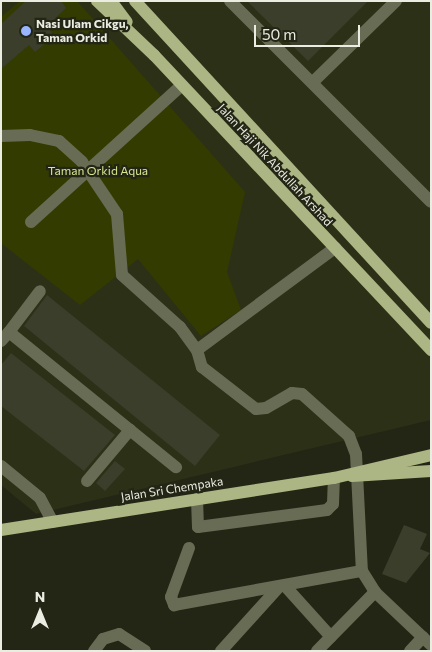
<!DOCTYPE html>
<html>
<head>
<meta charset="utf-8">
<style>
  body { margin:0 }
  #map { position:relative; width:432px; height:652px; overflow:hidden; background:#232615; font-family:Commissioner,sans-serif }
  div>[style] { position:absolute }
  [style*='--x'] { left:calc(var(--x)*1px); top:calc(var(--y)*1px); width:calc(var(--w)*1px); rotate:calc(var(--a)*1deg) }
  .built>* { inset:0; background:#2c3017 }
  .green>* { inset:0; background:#343b00 }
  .building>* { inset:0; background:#3a3e2b }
  .minor>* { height:12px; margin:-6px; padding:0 6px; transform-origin:6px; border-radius:6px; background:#686c55 }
  .major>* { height:12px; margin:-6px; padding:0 6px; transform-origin:6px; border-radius:6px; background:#acb584 }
  .dots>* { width:14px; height:14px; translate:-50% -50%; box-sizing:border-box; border:2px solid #232615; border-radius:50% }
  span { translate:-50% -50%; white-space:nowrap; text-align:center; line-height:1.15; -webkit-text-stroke:4.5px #232615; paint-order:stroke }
  .poi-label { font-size:12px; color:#ebede2; font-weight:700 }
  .left { translate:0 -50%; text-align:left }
  .street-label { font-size:12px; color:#ebede2 }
  .park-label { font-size:12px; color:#d7e691 }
  .frame { position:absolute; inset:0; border:2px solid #ebede2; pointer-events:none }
  .north { position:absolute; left:15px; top:587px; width:50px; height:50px; -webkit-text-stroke:4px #232615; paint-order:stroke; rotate:0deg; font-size:14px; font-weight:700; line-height:20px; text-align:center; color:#ebede2 }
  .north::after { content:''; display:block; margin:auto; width:18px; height:22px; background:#ebede2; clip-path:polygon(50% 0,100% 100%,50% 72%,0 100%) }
  .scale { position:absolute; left:254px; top:25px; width:106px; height:22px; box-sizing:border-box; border:2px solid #ebede2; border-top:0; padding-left:6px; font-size:15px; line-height:18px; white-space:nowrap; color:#ebede2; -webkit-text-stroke:4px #232615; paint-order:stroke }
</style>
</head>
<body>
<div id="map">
  <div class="built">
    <i style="clip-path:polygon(1px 1px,431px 1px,431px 420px,36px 514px,1px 485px)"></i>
  </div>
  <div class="green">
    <i style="clip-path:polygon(20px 1px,77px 1px,245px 192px,227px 272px,241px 310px,201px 336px,138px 259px,80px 305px,1px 243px,1px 17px)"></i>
  </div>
  <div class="building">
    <i style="clip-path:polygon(26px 1px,61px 1px,66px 8px,47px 26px,54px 36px,35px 52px,29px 45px,1px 69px,1px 24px)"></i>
    <i style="clip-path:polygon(247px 1px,368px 1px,308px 61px)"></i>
    <i style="clip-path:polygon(47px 295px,220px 435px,195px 466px,24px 326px)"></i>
    <i style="clip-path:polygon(11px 353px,115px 435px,84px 471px,1px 406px,1px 365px)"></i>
    <i style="clip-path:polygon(115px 461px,125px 469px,105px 491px,96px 483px)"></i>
    <i style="clip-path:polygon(404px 525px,427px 534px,420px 549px,430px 553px,406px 583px,382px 574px)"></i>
  </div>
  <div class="minor">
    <i style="--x:230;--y:1;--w:284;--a:45"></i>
    <i style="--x:313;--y:82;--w:116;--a:-44.3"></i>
    <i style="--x:1;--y:136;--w:29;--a:-2"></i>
    <i style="--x:30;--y:135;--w:30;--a:12"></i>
    <i style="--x:59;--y:141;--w:31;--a:42"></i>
    <i style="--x:82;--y:162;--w:63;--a:56.1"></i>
    <i style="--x:117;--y:214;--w:61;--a:85.3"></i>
    <i style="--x:122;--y:275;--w:78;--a:41.9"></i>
    <i style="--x:180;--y:327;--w:29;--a:54"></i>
    <i style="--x:197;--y:350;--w:18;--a:74"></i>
    <i style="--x:202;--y:367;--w:68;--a:37.9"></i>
    <i style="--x:256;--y:409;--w:10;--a:-6"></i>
    <i style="--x:266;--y:408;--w:30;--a:-30"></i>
    <i style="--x:292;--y:393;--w:10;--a:6"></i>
    <i style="--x:302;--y:394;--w:63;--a:41.8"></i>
    <i style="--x:349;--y:436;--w:19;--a:69"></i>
    <i style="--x:356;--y:454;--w:117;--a:87.1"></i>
    <i style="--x:362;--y:571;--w:25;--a:58"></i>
    <i style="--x:375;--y:592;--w:77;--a:43.4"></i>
    <i style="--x:31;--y:222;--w:202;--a:-42.2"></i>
    <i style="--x:9;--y:332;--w:51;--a:-52.9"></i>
    <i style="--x:1;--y:341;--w:12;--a:-48"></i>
    <i style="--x:9;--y:332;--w:215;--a:39"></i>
    <i style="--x:197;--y:350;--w:172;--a:-36.5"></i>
    <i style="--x:1;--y:466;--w:50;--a:39.4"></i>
    <i style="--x:40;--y:498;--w:27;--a:62"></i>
    <i style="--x:87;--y:481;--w:67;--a:-49.9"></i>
    <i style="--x:197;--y:499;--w:28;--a:88"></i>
    <i style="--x:198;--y:527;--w:130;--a:-7.5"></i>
    <i style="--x:327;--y:510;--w:8;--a:-45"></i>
    <i style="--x:333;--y:504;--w:26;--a:-88"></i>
    <i style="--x:189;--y:548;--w:52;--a:110.2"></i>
    <i style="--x:171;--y:597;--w:9;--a:69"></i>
    <i style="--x:174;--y:605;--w:191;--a:-10.3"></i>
    <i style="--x:286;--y:587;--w:67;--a:48"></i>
    <i style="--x:94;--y:651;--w:15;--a:-53"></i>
    <i style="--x:103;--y:639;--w:17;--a:-17"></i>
    <i style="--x:119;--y:634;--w:31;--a:33"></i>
    <i style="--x:221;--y:651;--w:85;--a:-47.9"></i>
    <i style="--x:317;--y:651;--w:83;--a:-45.5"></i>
    <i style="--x:410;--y:651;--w:19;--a:-47"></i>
  </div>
  <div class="major">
    <i style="--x:97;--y:1;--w:79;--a:43.5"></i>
    <i style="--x:154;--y:55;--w:405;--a:46.8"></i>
    <i style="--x:111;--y:1;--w:26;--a:53"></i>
    <i style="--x:135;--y:1;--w:437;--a:47.4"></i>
    <i style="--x:352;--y:476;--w:79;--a:-3.6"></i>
    <i style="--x:1;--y:530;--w:337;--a:-8.9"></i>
    <i style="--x:334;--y:478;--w:100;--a:-13.3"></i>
  </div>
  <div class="dots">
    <i style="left:26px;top:31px;background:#98b5fd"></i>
  </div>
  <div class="poi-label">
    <span class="left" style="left:36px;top:31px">Nasi Ulam Cikgu,<br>Taman Orkid</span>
  </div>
  <div class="street-label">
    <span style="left:275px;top:165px;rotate:47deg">Jalan Haji Nik Abdullah Arshad</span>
    <span style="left:172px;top:489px;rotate:-9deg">Jalan Sri Chempaka</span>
  </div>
  <div class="park-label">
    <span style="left:98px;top:171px">Taman Orkid Aqua</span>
  </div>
  <div class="frame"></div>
  <div class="north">N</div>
  <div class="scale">50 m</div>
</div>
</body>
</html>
